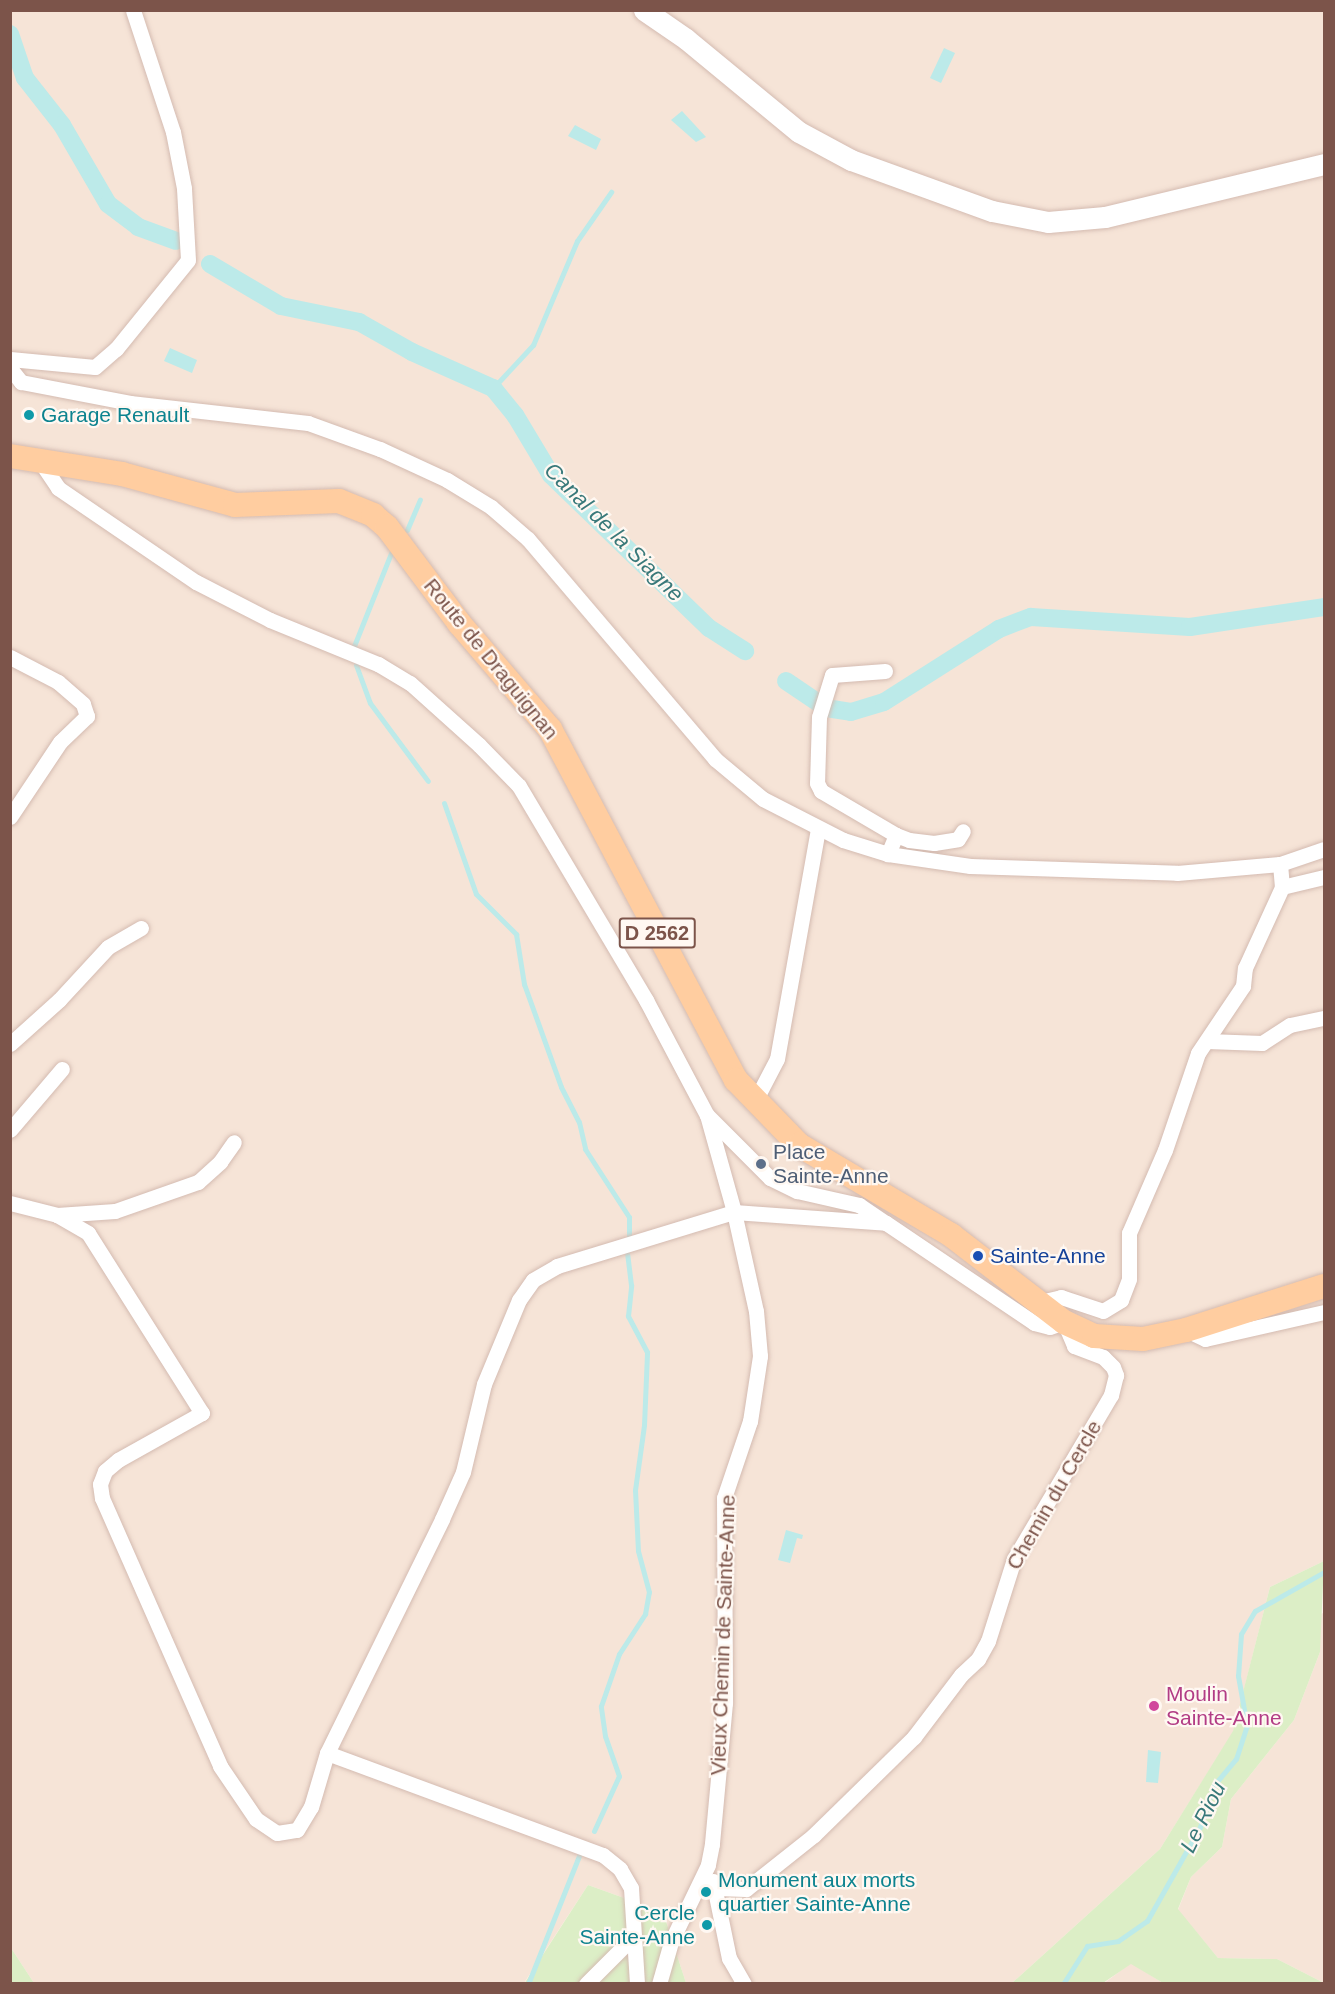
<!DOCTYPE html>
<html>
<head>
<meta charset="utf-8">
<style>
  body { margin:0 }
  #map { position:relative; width:1335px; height:1994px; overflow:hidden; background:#fef3ea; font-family:Helvetica,sans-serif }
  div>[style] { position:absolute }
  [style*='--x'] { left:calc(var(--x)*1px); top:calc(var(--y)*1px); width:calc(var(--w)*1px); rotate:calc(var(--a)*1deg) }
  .residential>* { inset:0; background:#f6e4d7 }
  .green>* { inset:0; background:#dceec6 }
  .water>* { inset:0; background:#bceae9 }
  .stream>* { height:5px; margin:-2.5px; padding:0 2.5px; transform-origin:2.5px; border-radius:2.5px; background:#bceae9 }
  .canal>* { height:18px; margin:-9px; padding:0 9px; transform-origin:9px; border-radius:9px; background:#bceae9 }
  .roads { filter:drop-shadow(0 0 2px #d4bbb1) drop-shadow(0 0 2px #d4bbb1) }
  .minor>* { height:15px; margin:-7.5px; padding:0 7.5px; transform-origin:7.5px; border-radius:7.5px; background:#fff }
  .secondary>* { height:21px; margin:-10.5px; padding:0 10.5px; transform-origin:10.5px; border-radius:10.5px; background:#fff }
  .primary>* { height:24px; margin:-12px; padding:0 12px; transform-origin:12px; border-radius:12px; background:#ffcda0 }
  .dots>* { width:16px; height:16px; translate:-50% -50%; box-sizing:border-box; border:3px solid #fff8f2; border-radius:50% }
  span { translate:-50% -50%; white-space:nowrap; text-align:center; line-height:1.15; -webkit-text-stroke:4.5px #fff8f2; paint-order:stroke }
  .shield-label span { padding:2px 4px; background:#fff8f2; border:2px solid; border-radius:4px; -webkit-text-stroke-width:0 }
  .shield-label { font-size:20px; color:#7c544a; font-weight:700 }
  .culture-label { font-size:21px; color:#0d838f }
  .left { translate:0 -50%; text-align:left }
  .right { translate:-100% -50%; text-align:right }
  .street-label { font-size:21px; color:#7c544a }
  .service-label { font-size:21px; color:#4e5e75 }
  .transit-label { font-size:21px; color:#164399 }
  .hotel-label { font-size:21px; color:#b23c85 }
  .water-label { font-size:22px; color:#39797a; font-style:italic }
  .frame { position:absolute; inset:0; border:12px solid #7c544a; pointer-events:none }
</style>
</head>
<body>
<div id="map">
  <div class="residential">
    <i style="clip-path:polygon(10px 11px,1324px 11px,1324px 1561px,1270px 1587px,1233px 1732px,1160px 1849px,1012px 1983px,686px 1983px,663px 1912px,588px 1885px,524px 1983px,34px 1983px,11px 1948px)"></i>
    <i style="clip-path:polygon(1324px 1612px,1324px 1983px,1277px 1959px,1218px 1958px,1178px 1910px,1191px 1877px,1222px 1847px,1231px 1799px,1294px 1720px,1320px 1652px,1319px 1616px)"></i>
    <i style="clip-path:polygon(1131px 1963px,1163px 1983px,1103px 1984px)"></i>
  </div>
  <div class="green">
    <i style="clip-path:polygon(1324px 1561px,1320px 1652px,1294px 1720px,1231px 1799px,1222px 1847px,1191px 1877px,1178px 1909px,1218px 1958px,1277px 1959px,1324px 1983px,1163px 1983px,1131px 1964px,1103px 1983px,1012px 1983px,1160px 1849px,1233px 1731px,1270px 1587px)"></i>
    <i style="clip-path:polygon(588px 1885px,663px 1912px,686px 1983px,524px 1984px)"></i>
    <i style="clip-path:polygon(11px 1948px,34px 1983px,11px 1983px)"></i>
  </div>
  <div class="water">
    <i style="clip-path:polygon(944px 48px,955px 53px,941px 83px,930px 78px)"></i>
    <i style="clip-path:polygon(682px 111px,706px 137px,696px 142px,671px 120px)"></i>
    <i style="clip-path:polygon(575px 125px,601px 139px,596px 150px,568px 136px)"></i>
    <i style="clip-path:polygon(170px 348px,197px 360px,192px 373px,164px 361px)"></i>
    <i style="clip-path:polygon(786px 1530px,803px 1535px,802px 1539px,797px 1538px,790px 1563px,778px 1560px)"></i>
    <i style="clip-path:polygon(1148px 1750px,1161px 1752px,1158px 1783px,1146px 1782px)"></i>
  </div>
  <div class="stream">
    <i style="--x:493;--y:388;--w:59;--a:-47.1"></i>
    <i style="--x:533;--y:345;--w:113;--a:-67.1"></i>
    <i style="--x:577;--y:241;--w:60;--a:-55.2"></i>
    <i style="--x:407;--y:530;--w:33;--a:-67"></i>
    <i style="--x:354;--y:646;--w:100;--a:-68.3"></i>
    <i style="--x:356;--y:665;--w:40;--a:69.8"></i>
    <i style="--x:370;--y:703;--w:97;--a:53.4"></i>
    <i style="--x:444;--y:803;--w:96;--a:70.6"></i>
    <i style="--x:476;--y:894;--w:57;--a:45"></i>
    <i style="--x:516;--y:934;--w:51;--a:80.9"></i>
    <i style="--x:524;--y:984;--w:109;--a:70.2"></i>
    <i style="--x:561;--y:1087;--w:39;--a:63"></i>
    <i style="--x:579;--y:1122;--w:28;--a:77"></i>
    <i style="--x:585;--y:1149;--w:81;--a:57.1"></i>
    <i style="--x:629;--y:1217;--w:21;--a:90"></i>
    <i style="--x:594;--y:1831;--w:60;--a:-65.6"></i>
    <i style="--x:619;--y:1776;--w:42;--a:-109.3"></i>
    <i style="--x:605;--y:1736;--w:30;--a:-98"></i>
    <i style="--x:601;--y:1706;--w:55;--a:-70.9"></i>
    <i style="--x:619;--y:1654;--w:48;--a:-57"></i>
    <i style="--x:645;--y:1614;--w:22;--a:-80"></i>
    <i style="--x:649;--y:1592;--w:42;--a:-105"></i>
    <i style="--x:638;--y:1551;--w:61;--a:-92.8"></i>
    <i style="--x:635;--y:1490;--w:66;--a:-82.1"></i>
    <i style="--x:644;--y:1425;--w:73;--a:-87.6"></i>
    <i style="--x:647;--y:1352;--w:41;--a:-117.8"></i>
    <i style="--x:628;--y:1316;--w:31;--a:-84"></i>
    <i style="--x:631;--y:1285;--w:31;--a:-97"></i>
    <i style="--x:528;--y:1984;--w:138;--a:-68.3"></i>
    <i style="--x:1063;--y:1984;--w:45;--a:-57.7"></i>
    <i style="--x:1087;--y:1946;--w:31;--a:-9"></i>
    <i style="--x:1118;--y:1941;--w:35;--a:-35"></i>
    <i style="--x:1147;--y:1921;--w:108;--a:-60.6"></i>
    <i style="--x:1200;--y:1827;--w:44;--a:-71.6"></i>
    <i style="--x:1214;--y:1785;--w:34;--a:-50"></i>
    <i style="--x:1236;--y:1759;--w:35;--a:-72"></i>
    <i style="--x:1247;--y:1726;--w:51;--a:-100.2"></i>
    <i style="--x:1238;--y:1676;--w:42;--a:-85.9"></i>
    <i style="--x:1241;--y:1634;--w:27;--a:-59"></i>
    <i style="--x:1255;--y:1611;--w:79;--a:-29.5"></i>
  </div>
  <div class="canal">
    <i style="--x:10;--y:34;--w:46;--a:71.2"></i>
    <i style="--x:25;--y:78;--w:60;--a:51.8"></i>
    <i style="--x:62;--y:125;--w:91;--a:59.8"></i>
    <i style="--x:108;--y:204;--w:38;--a:37"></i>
    <i style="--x:138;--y:227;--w:40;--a:20.2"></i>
    <i style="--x:210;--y:264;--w:82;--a:30.6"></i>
    <i style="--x:281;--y:306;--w:80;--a:11.6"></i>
    <i style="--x:359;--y:322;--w:61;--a:29.5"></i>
    <i style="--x:412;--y:352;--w:89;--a:24"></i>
    <i style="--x:493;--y:388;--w:35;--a:51"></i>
    <i style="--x:515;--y:415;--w:70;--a:59"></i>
    <i style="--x:551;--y:475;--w:220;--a:44.1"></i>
    <i style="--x:709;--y:628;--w:43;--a:32.6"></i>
    <i style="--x:786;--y:681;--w:48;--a:34"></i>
    <i style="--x:826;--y:708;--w:25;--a:9"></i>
    <i style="--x:851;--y:712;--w:34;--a:-17"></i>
    <i style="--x:884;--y:702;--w:136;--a:-32.4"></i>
    <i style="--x:999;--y:629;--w:34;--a:-21"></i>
    <i style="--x:1031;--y:617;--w:159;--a:3.6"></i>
    <i style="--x:1190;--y:627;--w:135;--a:-8.5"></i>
  </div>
  <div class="roads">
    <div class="minor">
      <i style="--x:10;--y:359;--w:85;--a:5.4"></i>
      <i style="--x:95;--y:367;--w:28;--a:-41"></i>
      <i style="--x:116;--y:349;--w:114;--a:-51"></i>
      <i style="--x:188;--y:260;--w:72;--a:-93.2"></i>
      <i style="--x:184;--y:188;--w:57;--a:-101.1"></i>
      <i style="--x:173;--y:132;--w:128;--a:-108.2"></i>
      <i style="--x:10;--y:368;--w:18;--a:52"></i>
      <i style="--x:21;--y:382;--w:111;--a:10.9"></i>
      <i style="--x:130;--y:403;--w:179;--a:6.4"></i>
      <i style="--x:308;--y:423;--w:77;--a:19.9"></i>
      <i style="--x:380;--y:449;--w:74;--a:24.8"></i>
      <i style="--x:447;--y:480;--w:52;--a:31.5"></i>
      <i style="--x:491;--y:507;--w:49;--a:40.9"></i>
      <i style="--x:528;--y:539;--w:289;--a:49.6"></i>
      <i style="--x:715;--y:759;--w:62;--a:39.8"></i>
      <i style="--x:763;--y:799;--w:90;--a:27.1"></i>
      <i style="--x:843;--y:840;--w:47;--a:17.3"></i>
      <i style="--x:888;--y:854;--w:83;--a:8.3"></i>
      <i style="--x:970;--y:866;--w:207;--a:1.9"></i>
      <i style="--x:1177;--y:873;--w:103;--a:-5"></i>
      <i style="--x:1280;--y:864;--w:46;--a:-18.8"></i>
      <i style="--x:42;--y:464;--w:29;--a:56"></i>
      <i style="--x:58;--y:488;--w:167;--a:34.3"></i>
      <i style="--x:196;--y:582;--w:83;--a:27.2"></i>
      <i style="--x:270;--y:620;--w:117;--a:22.2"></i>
      <i style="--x:378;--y:664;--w:37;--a:31"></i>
      <i style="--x:410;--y:683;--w:93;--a:41.9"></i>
      <i style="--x:479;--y:745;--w:57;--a:45.7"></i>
      <i style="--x:519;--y:786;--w:249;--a:59.3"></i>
      <i style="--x:646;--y:1000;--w:130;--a:62.1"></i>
      <i style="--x:707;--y:1115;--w:101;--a:74.4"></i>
      <i style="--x:734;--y:1212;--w:101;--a:77.5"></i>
      <i style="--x:756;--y:1311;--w:45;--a:84.9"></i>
      <i style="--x:760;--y:1356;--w:66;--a:98.7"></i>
      <i style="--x:750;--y:1421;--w:81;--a:108.7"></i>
      <i style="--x:724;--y:1498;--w:205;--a:89.7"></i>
      <i style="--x:725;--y:1703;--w:142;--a:95.3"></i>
      <i style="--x:712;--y:1844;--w:21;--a:101"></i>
      <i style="--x:708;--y:1865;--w:85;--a:115.7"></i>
      <i style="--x:671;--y:1942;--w:44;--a:105.9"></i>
      <i style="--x:10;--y:657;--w:54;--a:27.5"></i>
      <i style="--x:58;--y:682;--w:33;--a:41"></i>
      <i style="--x:83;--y:704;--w:13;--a:72"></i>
      <i style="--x:87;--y:716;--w:37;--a:136"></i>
      <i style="--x:60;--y:742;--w:90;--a:123.7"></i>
      <i style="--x:885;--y:671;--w:53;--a:175.7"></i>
      <i style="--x:832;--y:675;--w:44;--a:107.2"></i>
      <i style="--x:819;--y:717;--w:66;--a:91.7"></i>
      <i style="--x:817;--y:783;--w:9;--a:63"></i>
      <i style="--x:821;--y:791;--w:87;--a:30.4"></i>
      <i style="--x:896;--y:835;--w:21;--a:113"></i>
      <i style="--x:896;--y:835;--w:14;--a:21"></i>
      <i style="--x:909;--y:840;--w:25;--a:7"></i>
      <i style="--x:934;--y:843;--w:24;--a:-9"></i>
      <i style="--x:958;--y:839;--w:9;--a:-58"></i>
      <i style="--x:1282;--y:887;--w:43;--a:-13.4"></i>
      <i style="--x:1207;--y:1041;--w:55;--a:2.1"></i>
      <i style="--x:1262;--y:1043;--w:33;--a:-33"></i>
      <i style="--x:1290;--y:1025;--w:35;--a:-12"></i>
      <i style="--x:10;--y:1044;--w:66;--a:-41.9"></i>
      <i style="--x:59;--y:1000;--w:72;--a:-47.2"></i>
      <i style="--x:108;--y:947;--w:38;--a:-30"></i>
      <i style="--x:755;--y:1101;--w:47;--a:-62.4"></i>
      <i style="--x:777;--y:1059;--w:234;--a:-79.9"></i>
      <i style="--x:707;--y:1115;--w:89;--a:45"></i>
      <i style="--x:770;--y:1178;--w:30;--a:26"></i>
      <i style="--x:797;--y:1191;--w:64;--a:12.7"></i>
      <i style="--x:859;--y:1205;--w:32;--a:34"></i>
      <i style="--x:10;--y:1130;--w:80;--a:-49.6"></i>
      <i style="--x:10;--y:1203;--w:49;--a:14.3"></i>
      <i style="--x:57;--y:1215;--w:58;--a:-3.9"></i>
      <i style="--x:115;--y:1211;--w:88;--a:-19.3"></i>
      <i style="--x:198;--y:1182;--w:30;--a:-42"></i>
      <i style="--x:220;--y:1162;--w:24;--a:-55"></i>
      <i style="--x:57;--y:1215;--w:36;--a:30"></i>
      <i style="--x:88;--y:1233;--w:213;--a:57.7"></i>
      <i style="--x:202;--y:1413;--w:96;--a:150.8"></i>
      <i style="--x:118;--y:1460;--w:17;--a:140"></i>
      <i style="--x:105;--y:1471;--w:14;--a:111"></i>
      <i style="--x:100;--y:1484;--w:14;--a:82"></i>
      <i style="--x:102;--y:1498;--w:293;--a:66.2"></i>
      <i style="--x:220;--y:1766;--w:64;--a:55.8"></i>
      <i style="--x:256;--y:1819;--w:25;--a:34"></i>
      <i style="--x:277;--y:1833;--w:20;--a:-9"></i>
      <i style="--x:297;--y:1830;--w:27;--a:-59"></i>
      <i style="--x:311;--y:1807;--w:56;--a:-73.5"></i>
      <i style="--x:327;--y:1753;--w:261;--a:-63.8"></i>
      <i style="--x:442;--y:1519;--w:51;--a:-65.9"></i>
      <i style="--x:463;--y:1472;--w:90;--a:-76.6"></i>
      <i style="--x:484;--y:1384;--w:91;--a:-67.4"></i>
      <i style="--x:519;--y:1300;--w:24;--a:-55"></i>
      <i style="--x:533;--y:1280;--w:28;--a:-30"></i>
      <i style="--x:557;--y:1266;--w:185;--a:-17"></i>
      <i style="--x:734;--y:1212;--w:152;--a:4.1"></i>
      <i style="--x:886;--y:1223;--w:179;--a:34"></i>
      <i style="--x:1034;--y:1323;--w:16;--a:14"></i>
      <i style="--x:1050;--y:1327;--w:15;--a:-20"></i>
      <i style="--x:1064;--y:1322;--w:26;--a:67"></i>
      <i style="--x:1074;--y:1346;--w:31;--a:21"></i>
      <i style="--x:1103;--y:1357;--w:14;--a:45"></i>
      <i style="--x:1113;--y:1367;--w:9;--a:69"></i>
      <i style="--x:1116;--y:1375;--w:21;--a:104"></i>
      <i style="--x:1111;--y:1395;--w:191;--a:120.6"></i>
      <i style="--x:1014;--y:1559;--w:86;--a:107.6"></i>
      <i style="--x:988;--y:1641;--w:21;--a:119"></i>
      <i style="--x:978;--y:1659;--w:23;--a:137"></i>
      <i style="--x:961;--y:1675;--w:78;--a:127.2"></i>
      <i style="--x:914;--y:1737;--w:140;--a:135.6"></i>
      <i style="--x:814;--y:1835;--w:87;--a:141.5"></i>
      <i style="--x:746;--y:1889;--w:30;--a:-178"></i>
      <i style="--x:1036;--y:1303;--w:26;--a:-13"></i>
      <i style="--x:1061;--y:1297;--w:44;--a:18.4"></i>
      <i style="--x:1103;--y:1311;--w:21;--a:-31"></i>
      <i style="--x:1121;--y:1300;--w:22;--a:-69"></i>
      <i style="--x:1129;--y:1279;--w:46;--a:-90"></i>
      <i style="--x:1129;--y:1233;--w:90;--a:-66.6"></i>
      <i style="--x:1165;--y:1150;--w:102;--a:-71.2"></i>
      <i style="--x:1198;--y:1053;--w:81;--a:-56.1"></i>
      <i style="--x:1243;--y:986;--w:18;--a:-84"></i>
      <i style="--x:1245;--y:968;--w:89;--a:-65.4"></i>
      <i style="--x:1282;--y:887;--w:23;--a:-95"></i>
      <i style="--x:1186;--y:1330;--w:21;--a:25"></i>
      <i style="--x:1205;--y:1339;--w:122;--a:-12.8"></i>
      <i style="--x:327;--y:1753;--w:294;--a:20.3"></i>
      <i style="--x:603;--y:1855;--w:22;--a:39"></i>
      <i style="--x:620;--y:1869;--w:22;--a:60"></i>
      <i style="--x:631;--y:1888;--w:96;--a:86.4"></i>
      <i style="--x:713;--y:1881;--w:79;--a:78.3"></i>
      <i style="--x:729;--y:1958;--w:30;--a:60"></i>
      <i style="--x:586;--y:1984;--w:65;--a:-45"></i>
    </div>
    <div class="secondary">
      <i style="--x:644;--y:10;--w:51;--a:34.6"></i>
      <i style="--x:686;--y:39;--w:146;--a:39.5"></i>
      <i style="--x:799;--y:132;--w:59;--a:28.3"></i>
      <i style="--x:851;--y:160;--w:150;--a:19.9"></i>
      <i style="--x:992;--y:211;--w:57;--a:11.1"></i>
      <i style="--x:1048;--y:222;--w:57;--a:-5"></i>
      <i style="--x:1105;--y:217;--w:225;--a:-13.6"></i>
    </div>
    <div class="primary">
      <i style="--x:10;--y:456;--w:113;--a:9.1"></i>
      <i style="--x:122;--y:474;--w:117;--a:15.3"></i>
      <i style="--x:235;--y:505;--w:104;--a:-2.2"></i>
      <i style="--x:339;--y:501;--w:37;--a:22"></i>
      <i style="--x:373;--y:515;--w:18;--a:41"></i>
      <i style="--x:387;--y:527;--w:120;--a:53.1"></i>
      <i style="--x:459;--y:623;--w:140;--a:49.4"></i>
      <i style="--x:550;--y:729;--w:397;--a:62.1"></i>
      <i style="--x:736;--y:1080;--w:91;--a:45.9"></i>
      <i style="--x:799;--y:1145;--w:177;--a:30.6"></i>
      <i style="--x:951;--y:1235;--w:143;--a:37.6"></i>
      <i style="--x:1064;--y:1322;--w:33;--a:25"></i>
      <i style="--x:1094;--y:1336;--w:49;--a:3.5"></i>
      <i style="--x:1143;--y:1339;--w:44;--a:-11.8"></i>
      <i style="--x:1186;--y:1330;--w:145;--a:-17.7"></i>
    </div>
  </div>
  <div class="dots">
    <i style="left:29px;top:415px;background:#0f9aa8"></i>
    <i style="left:761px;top:1164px;background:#5c6f8a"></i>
    <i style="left:978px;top:1256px;background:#1a4fb4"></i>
    <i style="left:1154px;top:1706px;background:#d1479c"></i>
    <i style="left:706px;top:1892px;background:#0f9aa8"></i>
    <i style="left:707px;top:1925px;background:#0f9aa8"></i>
  </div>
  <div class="shield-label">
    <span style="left:657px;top:933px">D 2562</span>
  </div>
  <div class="culture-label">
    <span class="left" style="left:41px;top:415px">Garage Renault</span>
    <span class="left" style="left:718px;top:1892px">Monument aux morts<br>quartier Sainte-Anne</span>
    <span class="right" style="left:695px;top:1925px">Cercle<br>Sainte-Anne</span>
  </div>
  <div class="street-label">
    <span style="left:491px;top:659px;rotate:51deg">Route de Draguignan</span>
    <span style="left:1054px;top:1495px;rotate:-60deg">Chemin du Cercle</span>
    <span style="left:723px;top:1635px;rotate:-88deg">Vieux Chemin de Sainte-Anne</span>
  </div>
  <div class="service-label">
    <span class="left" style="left:773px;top:1164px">Place<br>Sainte-Anne</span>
  </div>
  <div class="transit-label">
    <span class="left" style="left:990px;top:1256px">Sainte-Anne</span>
  </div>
  <div class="hotel-label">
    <span class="left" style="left:1166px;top:1706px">Moulin<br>Sainte-Anne</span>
  </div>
  <div class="water-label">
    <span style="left:614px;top:532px;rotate:45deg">Canal de la Siagne</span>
    <span style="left:1203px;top:1817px;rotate:-64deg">Le Riou</span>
  </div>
  <div class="frame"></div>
</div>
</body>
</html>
